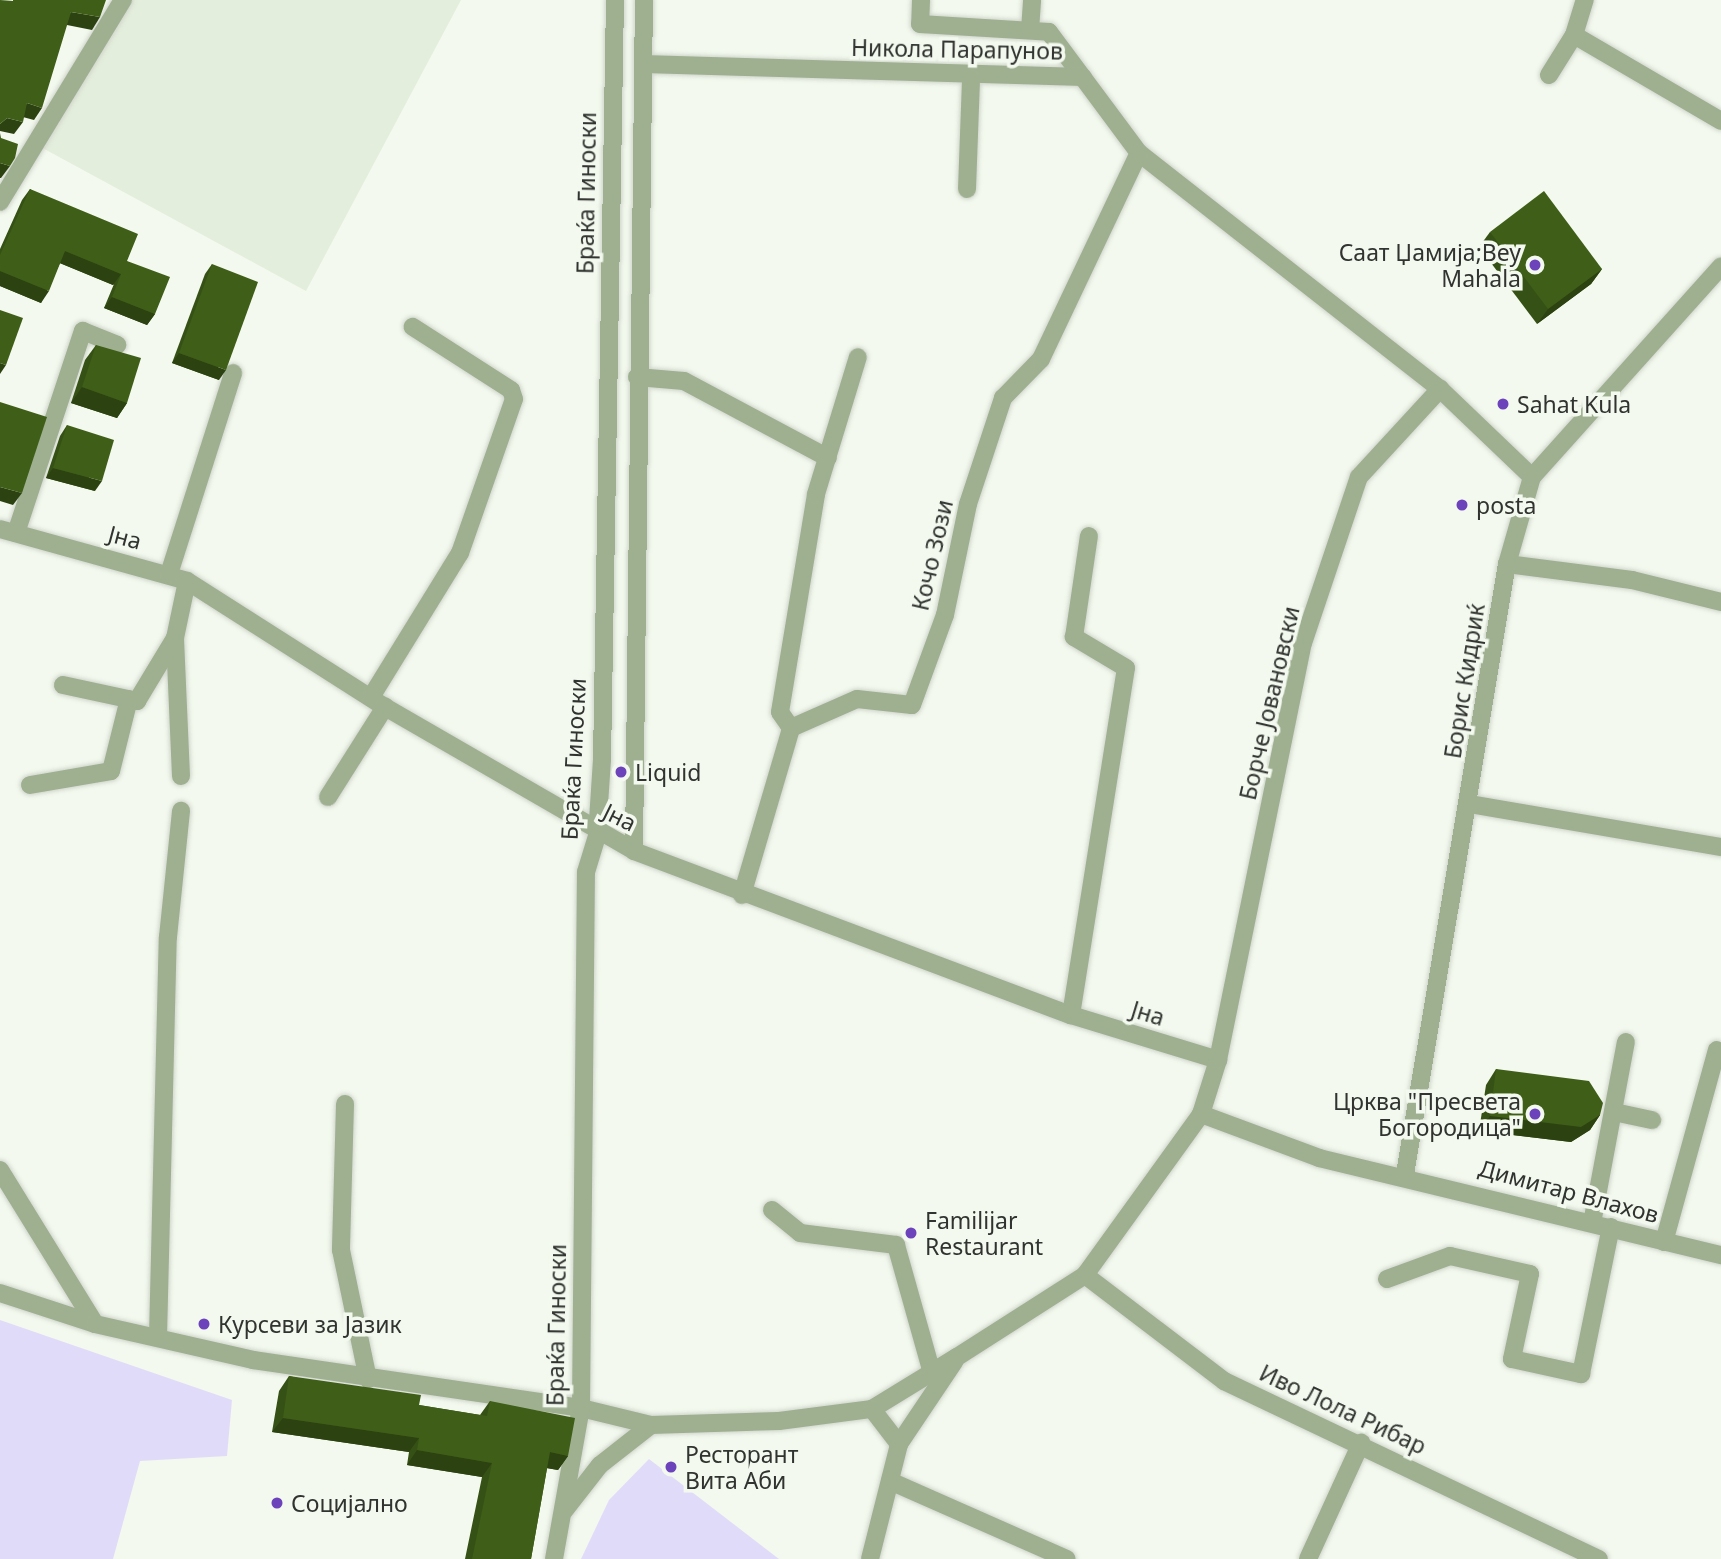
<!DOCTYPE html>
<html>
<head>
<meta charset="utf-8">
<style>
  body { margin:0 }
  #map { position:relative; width:1721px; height:1559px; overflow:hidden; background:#f3f9ee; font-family:"Noto Sans",sans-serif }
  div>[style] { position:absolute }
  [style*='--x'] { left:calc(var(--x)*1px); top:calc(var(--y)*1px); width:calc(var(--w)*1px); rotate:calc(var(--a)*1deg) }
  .built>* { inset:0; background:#e4eedc }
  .green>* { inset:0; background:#e1dbfa }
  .roads { filter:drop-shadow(0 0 2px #d0d5cc) drop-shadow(0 0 2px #d0d5cc) }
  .minor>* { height:18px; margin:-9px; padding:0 9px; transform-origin:9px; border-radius:9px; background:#9fb091 }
  .wall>* { inset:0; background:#365115 }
  .shaded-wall>* { inset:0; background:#2c4211 }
  .building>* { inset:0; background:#3f5e18 }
  .dots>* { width:19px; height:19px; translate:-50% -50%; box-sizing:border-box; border:4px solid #f3f9ee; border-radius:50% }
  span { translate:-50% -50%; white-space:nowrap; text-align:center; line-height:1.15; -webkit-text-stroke:7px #f3f9ee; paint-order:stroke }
  .street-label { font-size:23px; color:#30332f }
  .poi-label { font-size:23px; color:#30332f }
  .right { translate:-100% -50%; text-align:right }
  .left { translate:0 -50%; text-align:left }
</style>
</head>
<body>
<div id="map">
  <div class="built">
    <i style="clip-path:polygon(133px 0,461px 0,306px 291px,37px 145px)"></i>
  </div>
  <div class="green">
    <i style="clip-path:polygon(0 1320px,232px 1400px,227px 1456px,140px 1461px,113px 1559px,0 1559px)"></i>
    <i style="clip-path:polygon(649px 1459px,779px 1559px,581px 1559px,609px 1500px)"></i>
  </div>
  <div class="roads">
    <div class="minor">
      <i style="--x:921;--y:0;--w:24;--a:92"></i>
      <i style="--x:920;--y:24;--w:129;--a:3.5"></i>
      <i style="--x:1049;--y:32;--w:151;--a:53.4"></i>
      <i style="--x:1139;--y:153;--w:382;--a:38.1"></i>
      <i style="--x:1440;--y:389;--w:127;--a:43.7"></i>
      <i style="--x:1030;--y:30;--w:30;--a:-86"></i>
      <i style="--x:1574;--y:35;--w:170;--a:30.3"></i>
      <i style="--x:644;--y:64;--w:439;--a:1.7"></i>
      <i style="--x:1549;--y:75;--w:47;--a:-58"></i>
      <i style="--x:1574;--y:35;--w:37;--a:-73"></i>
      <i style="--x:967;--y:189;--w:111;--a:-87.9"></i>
      <i style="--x:0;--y:202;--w:237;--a:-58.7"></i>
      <i style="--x:637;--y:377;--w:47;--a:4.9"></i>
      <i style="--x:684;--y:381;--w:163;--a:28.1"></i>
      <i style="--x:0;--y:529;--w:194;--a:15.5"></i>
      <i style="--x:187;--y:581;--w:235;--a:32.5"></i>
      <i style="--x:385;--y:707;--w:288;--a:30"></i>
      <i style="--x:634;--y:851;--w:467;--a:20.6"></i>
      <i style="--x:1071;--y:1015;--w:154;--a:17"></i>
      <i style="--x:16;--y:533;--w:213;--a:-71.7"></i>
      <i style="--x:83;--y:331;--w:37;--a:22"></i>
      <i style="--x:1507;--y:564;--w:126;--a:7.3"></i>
      <i style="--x:1632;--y:580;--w:92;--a:13.9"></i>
      <i style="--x:169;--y:574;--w:211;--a:-72.3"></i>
      <i style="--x:63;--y:685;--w:76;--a:12.2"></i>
      <i style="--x:137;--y:701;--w:74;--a:-58.9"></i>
      <i style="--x:371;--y:697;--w:169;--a:-58.3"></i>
      <i style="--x:460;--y:553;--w:163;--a:-70.7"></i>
      <i style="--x:514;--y:399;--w:9;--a:-108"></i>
      <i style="--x:511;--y:390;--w:117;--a:-147.3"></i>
      <i style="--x:791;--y:728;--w:19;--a:-125"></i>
      <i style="--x:780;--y:712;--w:221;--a:-80.6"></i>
      <i style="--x:816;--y:494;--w:143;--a:-73"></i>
      <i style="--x:181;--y:776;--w:138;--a:-92.5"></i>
      <i style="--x:175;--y:638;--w:58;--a:-78.1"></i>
      <i style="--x:30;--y:785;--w:82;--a:-9.8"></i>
      <i style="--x:111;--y:771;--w:74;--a:-76"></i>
      <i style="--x:328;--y:797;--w:107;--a:-57.7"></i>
      <i style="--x:1469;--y:804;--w:256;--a:9.7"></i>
      <i style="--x:634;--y:851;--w:851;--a:-89.33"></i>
      <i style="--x:742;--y:895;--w:174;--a:-73.6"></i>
      <i style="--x:791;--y:728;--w:72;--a:-23.7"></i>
      <i style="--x:857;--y:699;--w:55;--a:6.2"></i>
      <i style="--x:912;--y:705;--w:96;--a:-69.9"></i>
      <i style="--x:945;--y:615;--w:113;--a:-78.3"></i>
      <i style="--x:968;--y:504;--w:112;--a:-71.7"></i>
      <i style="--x:1003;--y:398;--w:54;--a:-45.7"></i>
      <i style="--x:1041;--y:359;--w:228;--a:-64.6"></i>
      <i style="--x:1071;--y:1015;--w:351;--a:-81"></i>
      <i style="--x:1126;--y:668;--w:61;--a:-149.2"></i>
      <i style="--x:1074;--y:637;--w:102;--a:-81.6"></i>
      <i style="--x:345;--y:1104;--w:146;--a:91.6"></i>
      <i style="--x:341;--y:1250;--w:132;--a:78.2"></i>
      <i style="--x:1614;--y:1112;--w:39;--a:12"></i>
      <i style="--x:1201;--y:1114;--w:126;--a:20.4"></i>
      <i style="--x:1319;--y:1158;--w:414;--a:13.6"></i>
      <i style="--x:0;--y:1170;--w:181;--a:58.3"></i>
      <i style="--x:1405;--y:1174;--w:618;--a:-80.51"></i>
      <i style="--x:1507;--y:564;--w:91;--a:-74"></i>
      <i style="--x:1532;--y:477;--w:283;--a:-48.1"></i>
      <i style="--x:772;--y:1210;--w:36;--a:39"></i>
      <i style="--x:800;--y:1233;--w:97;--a:7.1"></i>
      <i style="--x:896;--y:1245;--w:133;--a:74.3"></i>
      <i style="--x:1592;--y:1223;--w:184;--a:-79.4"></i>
      <i style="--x:1664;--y:1242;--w:199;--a:-74.6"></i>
      <i style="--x:1085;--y:1275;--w:175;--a:37.3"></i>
      <i style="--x:1224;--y:1381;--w:415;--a:25.4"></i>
      <i style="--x:1387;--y:1279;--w:67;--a:-20.1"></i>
      <i style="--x:1450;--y:1256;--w:82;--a:12.7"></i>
      <i style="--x:1530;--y:1274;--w:87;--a:102"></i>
      <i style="--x:1512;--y:1359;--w:71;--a:12.3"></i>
      <i style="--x:1581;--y:1374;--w:150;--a:-78.5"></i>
      <i style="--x:0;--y:1293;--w:100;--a:18.1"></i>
      <i style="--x:95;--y:1324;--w:162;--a:12.8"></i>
      <i style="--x:253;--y:1360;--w:331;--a:8.3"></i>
      <i style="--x:581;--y:1408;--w:72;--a:13.7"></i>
      <i style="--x:651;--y:1425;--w:128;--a:-1.8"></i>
      <i style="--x:779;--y:1421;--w:94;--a:-7.4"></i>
      <i style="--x:872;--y:1409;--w:100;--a:-31.5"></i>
      <i style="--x:957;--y:1357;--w:152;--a:-32.6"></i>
      <i style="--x:1085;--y:1275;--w:198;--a:-54.2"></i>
      <i style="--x:1201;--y:1114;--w:57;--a:-72.5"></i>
      <i style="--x:1218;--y:1060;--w:426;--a:-78.5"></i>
      <i style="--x:1303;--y:643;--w:175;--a:-71.4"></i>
      <i style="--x:1359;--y:477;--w:120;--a:-47.4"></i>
      <i style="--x:158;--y:1337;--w:400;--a:-88.6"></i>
      <i style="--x:168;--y:937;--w:127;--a:-84.1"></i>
      <i style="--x:872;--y:1409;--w:44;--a:52.4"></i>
      <i style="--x:890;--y:1481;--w:193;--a:23.8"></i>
      <i style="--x:564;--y:1511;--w:58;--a:-52"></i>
      <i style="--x:600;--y:1465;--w:65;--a:-38.1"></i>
      <i style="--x:554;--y:1559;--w:153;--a:-79.9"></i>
      <i style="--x:581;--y:1408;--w:536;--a:-89.47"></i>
      <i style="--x:586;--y:872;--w:39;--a:-73"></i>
      <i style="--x:597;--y:835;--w:75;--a:-86.2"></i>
      <i style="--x:602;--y:760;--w:760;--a:-89.02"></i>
      <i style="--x:870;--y:1559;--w:119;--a:-75.8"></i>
      <i style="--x:899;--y:1444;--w:99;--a:-56.1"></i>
      <i style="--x:1308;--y:1559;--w:128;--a:-65.4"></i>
    </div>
  </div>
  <div class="wall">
    <i style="clip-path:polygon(30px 189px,127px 261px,155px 314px,147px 325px,104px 308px,114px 284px,113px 285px,60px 263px,41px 303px,0 286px,0 249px,22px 200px)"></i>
    <i style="clip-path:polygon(1490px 232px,1602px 269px,1591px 284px,1537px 324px,1479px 247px)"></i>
    <i style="clip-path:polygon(212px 264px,219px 380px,172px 363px,205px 274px)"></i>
    <i style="clip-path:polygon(96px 345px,127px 403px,117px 418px,71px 403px,85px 360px)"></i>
    <i style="clip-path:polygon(67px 425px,95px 491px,46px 478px,60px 436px)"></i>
    <i style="clip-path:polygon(1496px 1069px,1600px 1115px,1590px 1130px,1571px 1142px,1479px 1131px,1486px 1085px)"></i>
    <i style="clip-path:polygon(289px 1376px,419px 1405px,480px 1415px,490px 1401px,568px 1456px,558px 1470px,547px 1468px,531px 1559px,465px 1559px,482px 1477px,407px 1465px,409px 1452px,272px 1432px,279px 1391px)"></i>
  </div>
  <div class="shaded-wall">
    <i style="clip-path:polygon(71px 12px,100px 17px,92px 30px,62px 24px)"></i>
    <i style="clip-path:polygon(27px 103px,42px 108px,34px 120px,19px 116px)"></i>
    <i style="clip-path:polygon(7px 118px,23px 122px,14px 134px,0 131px,0 124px)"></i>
    <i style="clip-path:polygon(0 163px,10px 166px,1px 178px,0 178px)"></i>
    <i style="clip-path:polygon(65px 251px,121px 274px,113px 285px,57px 262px)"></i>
    <i style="clip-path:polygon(1602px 269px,1591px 284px,1537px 324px,1548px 309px)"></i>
    <i style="clip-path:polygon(0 271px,49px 291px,41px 303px,0 286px)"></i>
    <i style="clip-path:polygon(112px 297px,155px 314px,147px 325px,104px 308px)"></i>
    <i style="clip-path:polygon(179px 353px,226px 370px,219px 380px,172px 363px)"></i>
    <i style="clip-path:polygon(0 363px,6px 365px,0 374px)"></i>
    <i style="clip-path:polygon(82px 387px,127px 403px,117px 418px,71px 403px)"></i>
    <i style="clip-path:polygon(53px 468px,102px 481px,95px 491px,46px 478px)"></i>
    <i style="clip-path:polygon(0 487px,22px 493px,13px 505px,0 501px)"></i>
    <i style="clip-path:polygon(1600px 1115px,1590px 1130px,1571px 1142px,1479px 1131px,1490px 1116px)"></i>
    <i style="clip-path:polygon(283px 1418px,419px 1438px,409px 1452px,272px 1432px)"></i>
    <i style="clip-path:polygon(417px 1450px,492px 1463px,482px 1477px,407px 1465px)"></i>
    <i style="clip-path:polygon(550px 1452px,568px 1456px,558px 1470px,540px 1467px)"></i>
  </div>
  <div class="building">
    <i style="clip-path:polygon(0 0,13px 1px,13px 0,106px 0,100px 17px,71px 12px,42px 108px,27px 103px,23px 122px,7px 118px,0 124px)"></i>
    <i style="clip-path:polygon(0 133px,1px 138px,18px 144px,15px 158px,10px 166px,0 163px)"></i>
    <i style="clip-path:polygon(30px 189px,138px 234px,127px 261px,170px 277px,155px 314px,112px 297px,125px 264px,121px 274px,65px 251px,49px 291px,0 271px,0 255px)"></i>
    <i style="clip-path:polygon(1544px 191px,1602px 269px,1548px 309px,1490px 232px)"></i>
    <i style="clip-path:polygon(212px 264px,258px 282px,226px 370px,179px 353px)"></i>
    <i style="clip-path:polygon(0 310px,23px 318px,6px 365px,0 363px)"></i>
    <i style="clip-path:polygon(96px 345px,141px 358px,127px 403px,82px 387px)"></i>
    <i style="clip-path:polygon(0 402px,47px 417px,22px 493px,0 487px)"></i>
    <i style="clip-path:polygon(67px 425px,114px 440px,102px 481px,53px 468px)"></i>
    <i style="clip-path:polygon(1496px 1069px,1589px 1081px,1603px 1103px,1600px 1115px,1581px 1127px,1490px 1116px)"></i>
    <i style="clip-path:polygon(289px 1376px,421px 1395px,419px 1405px,487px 1416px,490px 1401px,575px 1418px,568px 1456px,550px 1452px,531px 1559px,472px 1559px,492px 1463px,417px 1450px,419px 1438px,283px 1418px)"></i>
  </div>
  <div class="dots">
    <i style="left:1535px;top:265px;background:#6c43bb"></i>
    <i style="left:1503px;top:404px;background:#6c43bb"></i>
    <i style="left:1462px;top:505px;background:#6c43bb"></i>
    <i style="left:621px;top:772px;background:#6c43bb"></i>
    <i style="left:1535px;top:1114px;background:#6c43bb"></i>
    <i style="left:911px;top:1233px;background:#6c43bb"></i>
    <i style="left:204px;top:1324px;background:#6c43bb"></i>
    <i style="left:671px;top:1467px;background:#6c43bb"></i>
    <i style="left:277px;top:1503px;background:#6c43bb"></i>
  </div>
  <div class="street-label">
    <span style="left:957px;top:49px;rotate:1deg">Никола Парапунов</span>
    <span style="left:586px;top:193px;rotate:-89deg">Браќа Гиноски</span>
    <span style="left:125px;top:537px;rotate:15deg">Јна</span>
    <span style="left:932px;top:555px;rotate:-77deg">Кочо Зози</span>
    <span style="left:1464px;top:681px;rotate:-81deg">Борис Кидриќ</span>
    <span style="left:1269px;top:703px;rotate:-77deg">Борче Јовановски</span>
    <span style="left:573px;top:759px;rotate:-87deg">Браќа Гиноски</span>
    <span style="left:620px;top:817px;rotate:26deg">Јна</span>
    <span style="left:1148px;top:1013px;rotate:17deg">Јна</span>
    <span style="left:1569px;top:1191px;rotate:15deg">Димитар Влахов</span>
    <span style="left:556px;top:1325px;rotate:-89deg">Браќа Гиноски</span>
    <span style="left:1343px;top:1409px;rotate:25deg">Иво Лола Рибар</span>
  </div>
  <div class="poi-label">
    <span class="right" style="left:1521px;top:265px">Саат Џамија;Bey<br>Mahala</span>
    <span class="left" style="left:1517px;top:404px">Sahat Kula</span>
    <span class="left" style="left:1476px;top:505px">posta</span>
    <span class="left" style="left:635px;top:772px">Liquid</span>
    <span class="right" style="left:1521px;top:1114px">Црква "Пресвета<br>Богородица"</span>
    <span class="left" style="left:925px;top:1233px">Familijar<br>Restaurant</span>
    <span class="left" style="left:218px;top:1324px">Курсеви за Јазик</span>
    <span class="left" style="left:685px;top:1467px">Ресторант<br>Вита Аби</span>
    <span class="left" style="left:291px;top:1503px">Социјално</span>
  </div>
</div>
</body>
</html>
